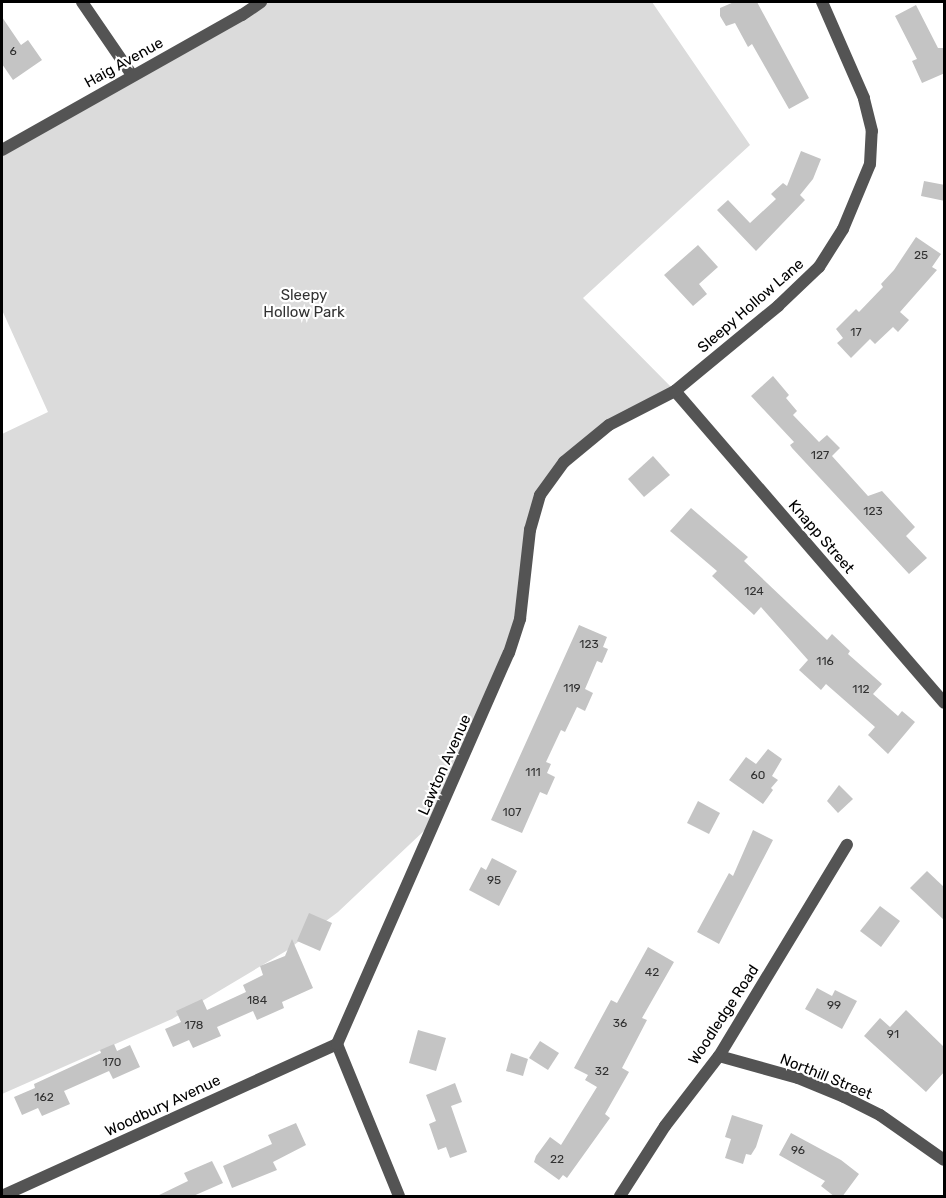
<!DOCTYPE html>
<html>
<head>
<meta charset="utf-8">
<style>
  body { margin:0 }
  #map { position:relative; width:946px; height:1198px; overflow:hidden; background:#fff; font-family:Rubik,sans-serif }
  div>[style] { position:absolute }
  [style*='--x'] { left:calc(var(--x)*1px); top:calc(var(--y)*1px); width:calc(var(--w)*1px); rotate:calc(var(--a)*1deg) }
  .green>* { inset:0; background:#dbdbdb }
  .building>* { inset:0; background:#c4c4c4 }
  .minor>* { height:12px; margin:-6px; padding:0 6px; transform-origin:6px; border-radius:6px; background:#545454 }
  span { translate:-50% -50%; white-space:nowrap; text-align:center; line-height:1.15; -webkit-text-stroke:4.5px #fff; paint-order:stroke }
  .number-label { font-size:12px; color:#313131 }
  .number-label span { -webkit-text-stroke-width:0 }
  .street-label { font-size:15px; color:#000 }
  .park-label { font-size:15px; color:#323232 }
  .frame { position:absolute; inset:0; border:3px solid #000; pointer-events:none }
</style>
</head>
<body>
<div id="map">
  <div class="green">
    <i style="clip-path:polygon(261px 2px,652px 2px,750px 145px,583px 298px,675px 391px,609px 425px,540px 495px,520px 619px,444px 812px,338px 912px,286px 951px,172px 1019px,2px 1094px,2px 434px,48px 412px,2px 310px,2px 150px)"></i>
  </div>
  <div class="building">
    <i style="clip-path:polygon(734px 2px,757px 2px,809px 98px,789px 109px,752px 44px,748px 47px,735px 23px,726px 26px,720px 16px,720px 8px)"></i>
    <i style="clip-path:polygon(916px 5px,938px 48px,945px 48px,945px 73px,922px 83px,912px 61px,917px 59px,895px 16px)"></i>
    <i style="clip-path:polygon(2px 17px,21px 45px,28px 40px,42px 60px,13px 80px,2px 64px)"></i>
    <i style="clip-path:polygon(801px 151px,821px 159px,813px 179px,800px 195px,805px 200px,756px 251px,717px 210px,728px 200px,750px 223px,776px 199px,771px 194px,783px 183px,787px 186px)"></i>
    <i style="clip-path:polygon(924px 181px,945px 185px,945px 201px,921px 196px)"></i>
    <i style="clip-path:polygon(916px 237px,941px 254px,932px 267px,937px 270px,900px 312px,909px 320px,898px 332px,893px 327px,875px 344px,870px 339px,851px 358px,837px 343px,843px 338px,836px 329px,856px 309px,859px 312px,883px 287px,881px 284px,894px 270px)"></i>
    <i style="clip-path:polygon(698px 245px,718px 267px,699px 284px,707px 294px,693px 306px,664px 275px)"></i>
    <i style="clip-path:polygon(773px 376px,789px 395px,786px 398px,797px 411px,793px 415px,819px 442px,827px 435px,840px 448px,832px 456px,868px 496px,882px 491px,915px 527px,906px 536px,927px 558px,909px 574px,792px 448px,790px 445px,794px 442px,751px 396px)"></i>
    <i style="clip-path:polygon(653px 456px,670px 475px,644px 497px,628px 479px)"></i>
    <i style="clip-path:polygon(691px 508px,748px 557px,744px 561px,827px 640px,832px 634px,850px 651px,848px 654px,882px 684px,873px 694px,898px 716px,902px 711px,915px 722px,888px 754px,868px 735px,875px 727px,826px 684px,821px 690px,799px 670px,808px 660px,761px 607px,754px 615px,712px 576px,717px 571px,670px 531px)"></i>
    <i style="clip-path:polygon(579px 625px,607px 637px,603px 647px,608px 649px,602px 663px,597px 661px,585px 689px,593px 693px,585px 711px,577px 707px,565px 732px,561px 730px,546px 762px,551px 764px,547px 773px,555px 777px,547px 795px,540px 792px,522px 833px,491px 820px)"></i>
    <i style="clip-path:polygon(768px 749px,782px 759px,772px 776px,778px 780px,771px 788px,773px 790px,763px 804px,729px 780px,746px 757px,756px 764px)"></i>
    <i style="clip-path:polygon(839px 785px,853px 799px,838px 813px,827px 801px)"></i>
    <i style="clip-path:polygon(698px 801px,720px 813px,709px 834px,687px 823px)"></i>
    <i style="clip-path:polygon(753px 830px,773px 840px,719px 944px,697px 932px,729px 873px,733px 876px)"></i>
    <i style="clip-path:polygon(492px 858px,517px 871px,499px 906px,469px 890px,481px 867px,486px 870px)"></i>
    <i style="clip-path:polygon(927px 871px,945px 888px,945px 921px,910px 888px)"></i>
    <i style="clip-path:polygon(880px 906px,900px 921px,881px 947px,860px 931px)"></i>
    <i style="clip-path:polygon(309px 913px,332px 923px,320px 951px,297px 941px)"></i>
    <i style="clip-path:polygon(292px 939px,313px 988px,282px 1002px,284px 1008px,257px 1020px,253px 1011px,217px 1027px,221px 1036px,193px 1048px,189px 1040px,173px 1047px,165px 1029px,181px 1022px,176px 1011px,202px 999px,207px 1010px,246px 992px,243px 985px,263px 975px,260px 966px,285px 956px)"></i>
    <i style="clip-path:polygon(648px 947px,674px 962px,642px 1018px,647px 1020px,622px 1068px,629px 1072px,605px 1114px,610px 1118px,567px 1178px,563px 1175px,559px 1180px,534px 1162px,536px 1156px,550px 1137px,561px 1145px,597px 1087px,585px 1080px,588px 1075px,574px 1068px,611px 1000px,617px 1003px)"></i>
    <i style="clip-path:polygon(817px 988px,832px 996px,835px 990px,857px 1001px,842px 1029px,805px 1009px)"></i>
    <i style="clip-path:polygon(906px 1010px,945px 1048px,945px 1071px,926px 1092px,864px 1036px,880px 1018px,890px 1027px)"></i>
    <i style="clip-path:polygon(418px 1030px,446px 1038px,436px 1071px,409px 1063px)"></i>
    <i style="clip-path:polygon(540px 1041px,559px 1053px,548px 1070px,529px 1058px)"></i>
    <i style="clip-path:polygon(114px 1044px,117px 1051px,130px 1045px,140px 1067px,113px 1079px,109px 1071px,64px 1091px,70px 1104px,42px 1116px,38px 1108px,22px 1115px,14px 1097px,35px 1088px,34px 1084px,101px 1053px,100px 1050px)"></i>
    <i style="clip-path:polygon(511px 1053px,528px 1059px,523px 1076px,506px 1071px)"></i>
    <i style="clip-path:polygon(455px 1083px,462px 1102px,451px 1106px,467px 1152px,450px 1158px,446px 1147px,438px 1150px,429px 1124px,436px 1121px,426px 1095px)"></i>
    <i style="clip-path:polygon(732px 1115px,763px 1125px,756px 1147px,751px 1155px,746px 1154px,743px 1164px,725px 1158px,731px 1139px,725px 1137px)"></i>
    <i style="clip-path:polygon(296px 1123px,306px 1145px,273px 1162px,277px 1170px,232px 1188px,223px 1166px,272px 1144px,268px 1135px)"></i>
    <i style="clip-path:polygon(791px 1133px,841px 1160px,859px 1174px,842px 1197px,835px 1197px,821px 1186px,825px 1181px,779px 1155px)"></i>
    <i style="clip-path:polygon(212px 1161px,223px 1183px,191px 1197px,155px 1197px,188px 1181px,184px 1173px)"></i>
  </div>
  <div class="minor">
    <i style="--x:82;--y:2;--w:88;--a:55.6"></i>
    <i style="--x:2;--y:150;--w:275;--a:-29.4"></i>
    <i style="--x:242;--y:15;--w:23;--a:-34"></i>
    <i style="--x:675;--y:391;--w:412;--a:49.2"></i>
    <i style="--x:719;--y:1056;--w:82;--a:15.6"></i>
    <i style="--x:798;--y:1078;--w:50;--a:22.4"></i>
    <i style="--x:844;--y:1097;--w:40;--a:26.6"></i>
    <i style="--x:880;--y:1115;--w:78;--a:35.1"></i>
    <i style="--x:2;--y:1196;--w:368;--a:-24.4"></i>
    <i style="--x:399;--y:1196;--w:164;--a:-112.2"></i>
    <i style="--x:337;--y:1044;--w:427;--a:-66.3"></i>
    <i style="--x:509;--y:653;--w:36;--a:-72"></i>
    <i style="--x:520;--y:619;--w:90;--a:-83.6"></i>
    <i style="--x:530;--y:530;--w:36;--a:-74"></i>
    <i style="--x:540;--y:495;--w:41;--a:-54"></i>
    <i style="--x:564;--y:462;--w:58;--a:-39.4"></i>
    <i style="--x:609;--y:425;--w:74;--a:-27.3"></i>
    <i style="--x:675;--y:391;--w:134;--a:-39.5"></i>
    <i style="--x:778;--y:306;--w:57;--a:-43.6"></i>
    <i style="--x:819;--y:267;--w:45;--a:-57.7"></i>
    <i style="--x:843;--y:229;--w:70;--a:-67.4"></i>
    <i style="--x:870;--y:164;--w:33;--a:-87"></i>
    <i style="--x:872;--y:131;--w:34;--a:-104"></i>
    <i style="--x:864;--y:98;--w:105;--a:-113.6"></i>
    <i style="--x:620;--y:1196;--w:83;--a:-57.3"></i>
    <i style="--x:665;--y:1126;--w:88;--a:-52.4"></i>
    <i style="--x:719;--y:1056;--w:247;--a:-58.8"></i>
  </div>
  <div class="number-label">
    <span style="left:13px;top:52px">6</span>
    <span style="left:921px;top:256px">25</span>
    <span style="left:856px;top:333px">17</span>
    <span style="left:820px;top:456px">127</span>
    <span style="left:873px;top:512px">123</span>
    <span style="left:754px;top:592px">124</span>
    <span style="left:589px;top:645px">123</span>
    <span style="left:825px;top:662px">116</span>
    <span style="left:572px;top:689px">119</span>
    <span style="left:861px;top:690px">112</span>
    <span style="left:533px;top:773px">111</span>
    <span style="left:758px;top:776px">60</span>
    <span style="left:512px;top:813px">107</span>
    <span style="left:494px;top:881px">95</span>
    <span style="left:652px;top:973px">42</span>
    <span style="left:257px;top:1001px">184</span>
    <span style="left:834px;top:1006px">99</span>
    <span style="left:620px;top:1024px">36</span>
    <span style="left:194px;top:1026px">178</span>
    <span style="left:893px;top:1035px">91</span>
    <span style="left:112px;top:1063px">170</span>
    <span style="left:602px;top:1072px">32</span>
    <span style="left:44px;top:1098px">162</span>
    <span style="left:798px;top:1151px">96</span>
    <span style="left:557px;top:1160px">22</span>
  </div>
  <div class="street-label">
    <span style="left:124px;top:63px;rotate:-29deg">Haig Avenue</span>
    <span style="left:751px;top:306px;rotate:-41deg">Sleepy Hollow Lane</span>
    <span style="left:821px;top:537px;rotate:49deg">Knapp Street</span>
    <span style="left:445px;top:765px;rotate:-66deg">Lawton Avenue</span>
    <span style="left:724px;top:1015px;rotate:-57deg">Woodledge Road</span>
    <span style="left:826px;top:1077px;rotate:22deg">Northill Street</span>
    <span style="left:163px;top:1106px;rotate:-25deg">Woodbury Avenue</span>
  </div>
  <div class="park-label">
    <span style="left:304px;top:304px">Sleepy<br>Hollow Park</span>
  </div>
  <div class="frame"></div>
</div>
</body>
</html>
